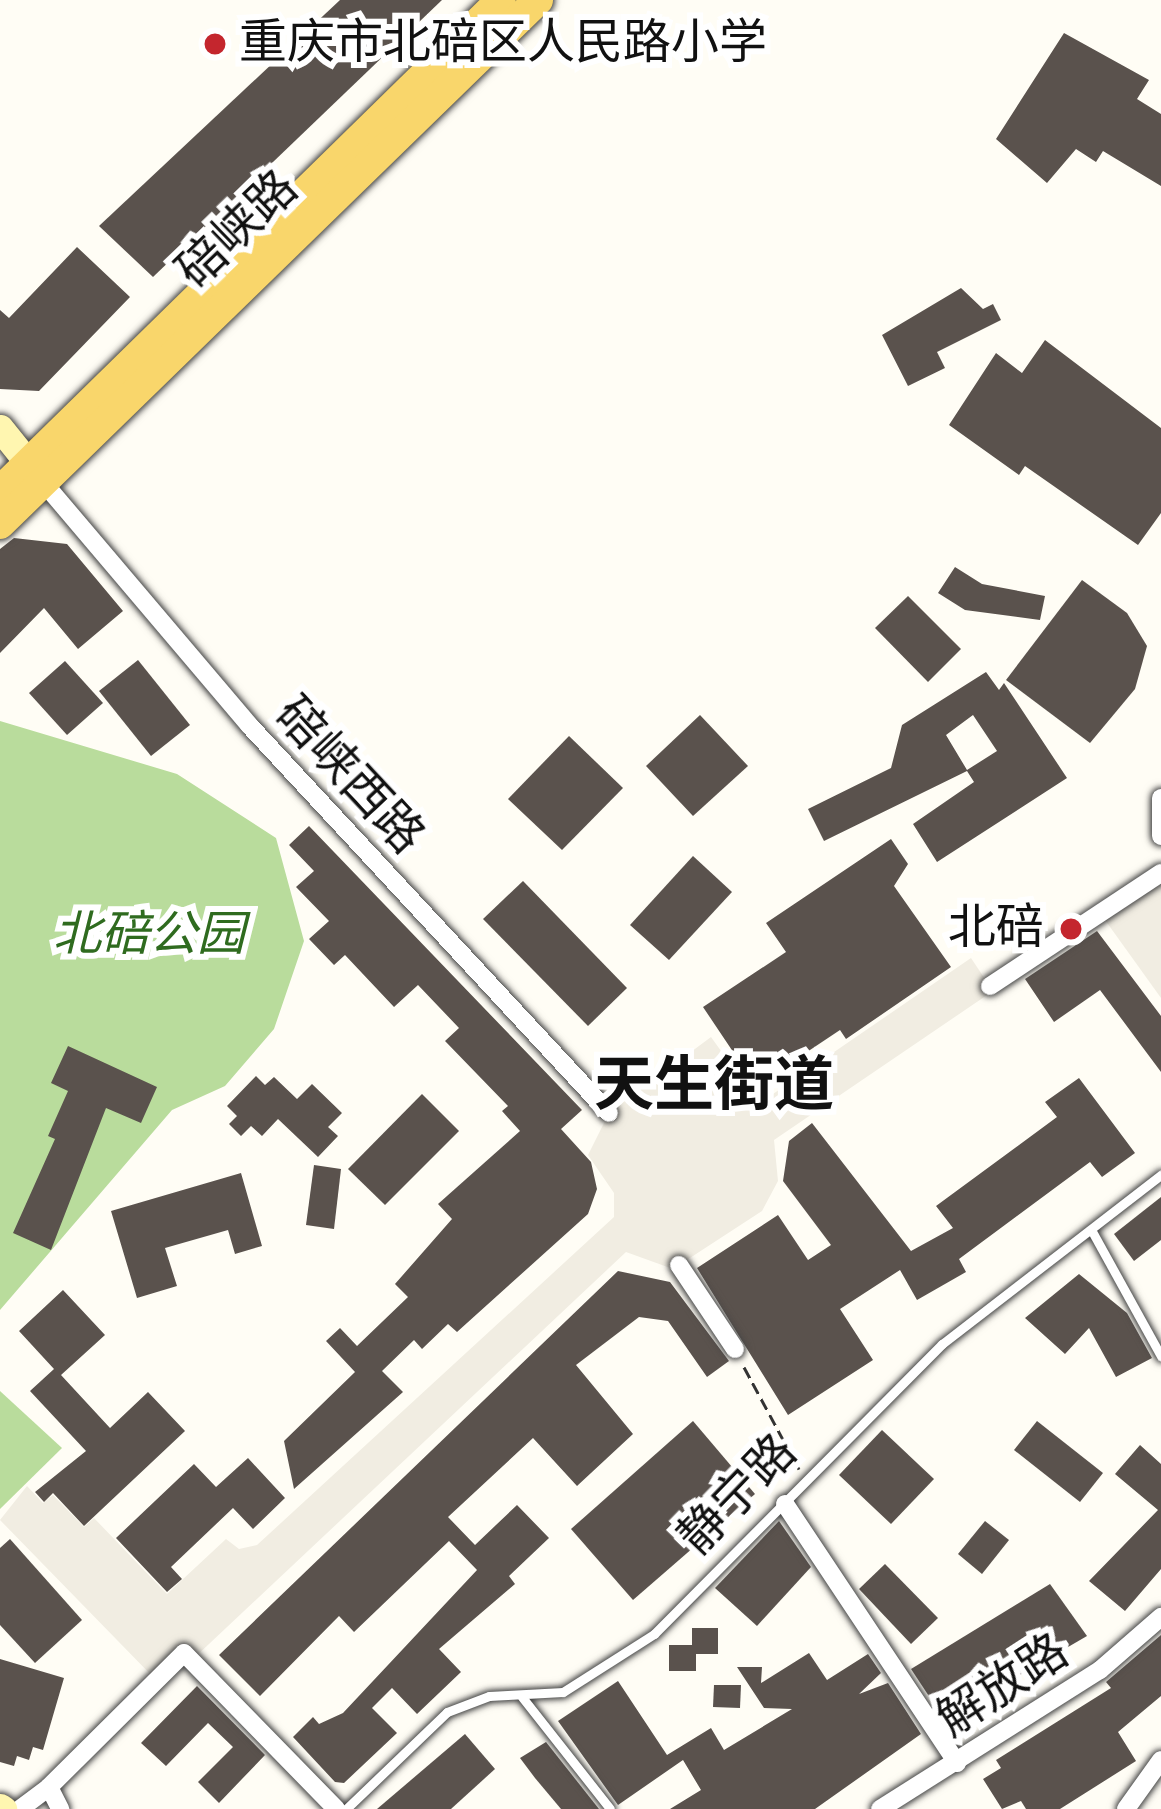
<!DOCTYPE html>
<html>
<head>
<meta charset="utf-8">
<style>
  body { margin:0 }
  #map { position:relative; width:1161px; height:1809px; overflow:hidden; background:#fffdf5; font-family:Spectral,"Noto Sans SC",serif }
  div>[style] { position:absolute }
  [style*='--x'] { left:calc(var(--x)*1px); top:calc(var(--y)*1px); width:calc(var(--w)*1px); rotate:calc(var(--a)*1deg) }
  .forest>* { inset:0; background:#b9dc9c }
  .plaza>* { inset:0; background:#f1ede2 }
  .building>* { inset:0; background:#5a524d }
  .path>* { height:3px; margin-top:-1.5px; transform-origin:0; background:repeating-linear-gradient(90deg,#333 0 12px,transparent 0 18px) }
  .roads { filter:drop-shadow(0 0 3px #444) drop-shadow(0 0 3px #444) }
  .lane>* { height:9px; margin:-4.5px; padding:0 4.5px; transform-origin:4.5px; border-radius:4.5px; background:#fff }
  .street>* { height:18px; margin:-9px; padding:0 9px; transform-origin:9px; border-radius:9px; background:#fff }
  .secondary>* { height:27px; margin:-13.5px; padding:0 13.5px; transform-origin:13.5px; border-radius:13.5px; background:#fff6b0 }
  .primary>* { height:30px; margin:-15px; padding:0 15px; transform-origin:15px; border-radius:15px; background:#f9d66b }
  .dots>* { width:33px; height:33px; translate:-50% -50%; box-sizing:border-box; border:6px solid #fff; border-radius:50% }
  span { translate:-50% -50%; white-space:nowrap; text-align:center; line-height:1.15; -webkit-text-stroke:12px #fff; paint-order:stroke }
  .poi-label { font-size:48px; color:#111 }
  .left { translate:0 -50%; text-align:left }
  .right { translate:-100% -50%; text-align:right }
  .street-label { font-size:48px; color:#111 }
  .park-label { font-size:48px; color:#2f6b1f; font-style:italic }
  .district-label { font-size:60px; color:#111; font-weight:700 }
</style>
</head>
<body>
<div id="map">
  <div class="forest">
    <i style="clip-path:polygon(0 721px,177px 774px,276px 838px,304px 941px,274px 1029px,225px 1086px,172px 1110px,0 1310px)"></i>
    <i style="clip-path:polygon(0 1391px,62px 1448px,0 1509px)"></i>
  </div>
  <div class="plaza">
    <i style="clip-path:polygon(1161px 873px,1161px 998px,1100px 913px)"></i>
    <i style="clip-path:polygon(971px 958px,993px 991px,774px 1140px,778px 1181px,762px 1211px,673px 1269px,626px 1252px,192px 1660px,156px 1680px,0 1520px,27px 1486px,43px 1503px,53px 1495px,84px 1527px,94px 1518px,167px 1594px,226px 1539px,239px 1549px,257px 1545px,614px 1217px,614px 1193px,588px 1155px,609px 1113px,711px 1037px,744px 1083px,773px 1094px)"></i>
  </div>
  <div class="building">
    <i style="clip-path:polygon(340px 0,442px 0,153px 277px,99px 226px)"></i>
    <i style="clip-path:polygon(1064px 33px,1149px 80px,1137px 99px,1161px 114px,1161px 186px,1103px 151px,1096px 162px,1076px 149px,1047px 183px,996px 139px)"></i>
    <i style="clip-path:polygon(77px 247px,130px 297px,39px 391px,0 389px,0 310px,9px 318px)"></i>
    <i style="clip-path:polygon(961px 288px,983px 309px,993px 304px,1001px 320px,937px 352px,945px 368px,908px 386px,882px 335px)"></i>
    <i style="clip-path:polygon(1045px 340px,1161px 428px,1161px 513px,1138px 545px,1025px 466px,1019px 475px,949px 425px,996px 353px,1022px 373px)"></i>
    <i style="clip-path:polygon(14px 538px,67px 544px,123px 611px,78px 649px,44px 608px,0 653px,0 549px)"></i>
    <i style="clip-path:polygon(955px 567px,982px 584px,1045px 596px,1040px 620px,965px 610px,938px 593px)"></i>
    <i style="clip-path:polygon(1082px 580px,1127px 613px,1147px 646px,1135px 689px,1090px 743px,1006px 680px)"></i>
    <i style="clip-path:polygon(908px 596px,961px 649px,928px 682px,875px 628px)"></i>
    <i style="clip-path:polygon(138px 660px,190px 725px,151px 756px,99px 691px)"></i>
    <i style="clip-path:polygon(65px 661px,103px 703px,67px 735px,29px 693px)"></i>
    <i style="clip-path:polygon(evenodd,986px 672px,999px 690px,1004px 683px,1067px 778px,937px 862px,913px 824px,974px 782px,967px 771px,824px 841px,808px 809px,891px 768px,902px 725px,986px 672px,973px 715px,997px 751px,967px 770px,946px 735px,973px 715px)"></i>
    <i style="clip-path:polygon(700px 715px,748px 766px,693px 816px,646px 766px)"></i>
    <i style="clip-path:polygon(569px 736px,623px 788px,562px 850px,508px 799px)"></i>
    <i style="clip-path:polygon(309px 826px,582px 1110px,561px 1129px,591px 1162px,597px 1189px,588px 1214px,457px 1332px,448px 1324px,422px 1349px,414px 1340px,382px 1371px,403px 1392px,294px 1489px,284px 1441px,355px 1372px,326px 1341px,340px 1328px,357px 1346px,408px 1297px,395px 1284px,452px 1219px,438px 1204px,520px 1131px,502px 1111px,508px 1106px,445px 1041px,459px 1028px,418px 985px,394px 1007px,345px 955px,334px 965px,309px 939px,329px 921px,296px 887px,314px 871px,289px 845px)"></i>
    <i style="clip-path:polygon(891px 839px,908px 864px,894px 886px,951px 967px,846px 1039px,840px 1030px,756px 1086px,703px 1007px,786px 952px,766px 923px)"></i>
    <i style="clip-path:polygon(693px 856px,732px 892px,669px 960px,630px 925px)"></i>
    <i style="clip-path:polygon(523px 881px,627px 988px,588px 1026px,483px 919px)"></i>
    <i style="clip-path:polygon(1097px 931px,1161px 1016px,1161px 1072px,1100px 990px,1054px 1022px,1025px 979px)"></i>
    <i style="clip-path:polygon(68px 1046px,157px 1087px,141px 1123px,106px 1108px,51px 1250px,13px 1233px,55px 1139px,48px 1136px,68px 1091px,51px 1083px)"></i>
    <i style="clip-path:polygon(256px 1076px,265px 1085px,274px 1077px,297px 1099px,312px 1084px,342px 1113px,328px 1127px,338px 1136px,318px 1157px,278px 1119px,262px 1136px,251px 1126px,241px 1136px,229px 1124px,237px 1116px,227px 1106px)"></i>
    <i style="clip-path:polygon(1079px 1078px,1135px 1153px,1102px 1177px,1090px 1162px,959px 1259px,966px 1272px,917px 1300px,900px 1270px,840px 1309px,873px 1360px,788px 1415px,697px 1268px,778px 1215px,808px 1260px,831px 1245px,783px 1181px,789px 1141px,812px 1123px,911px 1251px,953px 1228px,936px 1206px,1057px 1117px,1045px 1102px)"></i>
    <i style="clip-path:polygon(422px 1094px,459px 1131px,385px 1205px,348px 1169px)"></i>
    <i style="clip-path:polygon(314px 1165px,341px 1169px,334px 1229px,306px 1225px)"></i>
    <i style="clip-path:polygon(241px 1173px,262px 1246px,235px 1254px,228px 1230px,165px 1248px,177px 1286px,137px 1298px,111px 1211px)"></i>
    <i style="clip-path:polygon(1161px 1197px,1161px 1240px,1134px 1261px,1114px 1234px)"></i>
    <i style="clip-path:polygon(618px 1271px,670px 1282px,729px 1361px,707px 1377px,668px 1321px,639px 1317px,576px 1365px,633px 1434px,577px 1486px,533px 1438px,448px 1517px,475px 1545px,517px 1505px,549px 1538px,509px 1576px,515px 1584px,439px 1649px,461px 1672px,417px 1714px,392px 1688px,372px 1708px,397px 1733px,344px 1783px,335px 1782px,293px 1737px,313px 1717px,319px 1724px,343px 1713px,477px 1570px,449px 1541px,354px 1632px,339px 1616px,260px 1696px,219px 1655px)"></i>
    <i style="clip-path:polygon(1079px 1274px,1127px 1313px,1152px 1358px,1116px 1377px,1089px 1328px,1065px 1354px,1025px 1318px)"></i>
    <i style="clip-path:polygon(63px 1290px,105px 1335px,61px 1375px,110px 1428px,148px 1392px,185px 1431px,84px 1526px,53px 1493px,44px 1502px,35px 1492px,86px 1451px,30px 1391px,54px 1369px,19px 1331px)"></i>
    <i style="clip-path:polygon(693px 1421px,755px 1494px,633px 1600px,571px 1529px)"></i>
    <i style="clip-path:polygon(1037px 1421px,1103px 1473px,1080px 1502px,1014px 1450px)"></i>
    <i style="clip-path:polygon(882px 1430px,934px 1479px,891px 1524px,839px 1475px)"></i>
    <i style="clip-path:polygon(1140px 1445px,1161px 1464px,1161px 1569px,1125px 1611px,1089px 1581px,1158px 1510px,1115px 1474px)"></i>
    <i style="clip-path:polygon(248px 1458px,285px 1498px,253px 1529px,233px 1508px,171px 1567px,182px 1579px,167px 1592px,116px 1538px,194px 1464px,216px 1487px)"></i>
    <i style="clip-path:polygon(779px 1521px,811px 1567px,757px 1626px,715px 1588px)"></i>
    <i style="clip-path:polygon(985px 1521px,1009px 1540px,982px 1574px,958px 1554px)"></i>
    <i style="clip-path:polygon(10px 1539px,82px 1620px,35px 1663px,0 1625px,0 1548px)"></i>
    <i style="clip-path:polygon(885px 1564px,938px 1618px,911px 1644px,859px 1589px)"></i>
    <i style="clip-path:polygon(1050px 1584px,1087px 1636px,944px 1719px,911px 1669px)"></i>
    <i style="clip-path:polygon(692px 1628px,718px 1628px,718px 1654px,696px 1654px,696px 1671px,669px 1671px,669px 1645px,692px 1645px)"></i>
    <i style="clip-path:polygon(1161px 1635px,1161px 1696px,1118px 1732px,1136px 1761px,1060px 1809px,1026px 1809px,1021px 1801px,1002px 1809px,983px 1779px,1001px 1768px,996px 1760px,1111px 1688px,1106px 1682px)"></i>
    <i style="clip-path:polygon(809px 1653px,827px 1680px,868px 1654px,881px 1673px,859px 1694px,888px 1683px,921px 1734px,815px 1809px,670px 1809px,701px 1790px,683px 1760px,618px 1805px,558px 1721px,618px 1681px,667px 1755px,711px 1728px,724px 1750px,792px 1709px,764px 1708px,737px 1667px,762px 1667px,761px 1683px)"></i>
    <i style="clip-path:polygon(0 1659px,64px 1678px,43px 1750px,33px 1747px,29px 1760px,17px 1756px,14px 1766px,0 1762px)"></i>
    <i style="clip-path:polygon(714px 1685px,741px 1685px,740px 1708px,713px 1707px)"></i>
    <i style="clip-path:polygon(197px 1686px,265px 1755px,219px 1803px,198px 1782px,233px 1747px,208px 1723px,166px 1766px,141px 1743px)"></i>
    <i style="clip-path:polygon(465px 1734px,495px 1769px,451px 1809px,377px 1809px)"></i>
    <i style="clip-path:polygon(546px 1742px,599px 1809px,561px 1809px,535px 1778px,520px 1758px)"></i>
  </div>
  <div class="path">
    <i style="--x:744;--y:1367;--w:116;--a:61.7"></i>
  </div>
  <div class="roads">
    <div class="lane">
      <i style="--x:1093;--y:1233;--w:141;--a:61.1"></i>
      <i style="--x:522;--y:1697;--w:142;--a:51.8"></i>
      <i style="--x:346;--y:1809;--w:140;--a:-43.8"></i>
      <i style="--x:447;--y:1712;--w:45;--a:-20.9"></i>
      <i style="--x:489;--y:1696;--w:74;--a:-3.1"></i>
      <i style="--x:563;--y:1692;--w:108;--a:-32.5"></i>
      <i style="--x:654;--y:1634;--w:409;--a:-45.2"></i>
      <i style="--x:942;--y:1344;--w:277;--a:-37.7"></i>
    </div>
    <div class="street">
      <i style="--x:43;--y:482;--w:319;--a:49.7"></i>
      <i style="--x:249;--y:725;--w:529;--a:47.14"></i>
      <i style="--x:1161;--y:798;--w:38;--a:90"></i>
      <i style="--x:990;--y:986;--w:205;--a:-33.5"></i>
      <i style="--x:679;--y:1265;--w:101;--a:56.3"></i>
      <i style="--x:785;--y:1504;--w:311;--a:56.4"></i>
      <i style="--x:49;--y:1787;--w:190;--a:-44.8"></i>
      <i style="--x:184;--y:1653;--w:218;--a:45.7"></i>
      <i style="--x:20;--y:1809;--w:36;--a:-37"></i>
      <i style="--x:49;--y:1787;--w:25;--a:63"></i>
      <i style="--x:880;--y:1809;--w:260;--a:-32.3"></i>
      <i style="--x:1100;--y:1670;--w:81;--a:-41"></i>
      <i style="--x:1126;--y:1809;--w:60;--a:-54.5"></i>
    </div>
    <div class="secondary">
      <i style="--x:0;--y:428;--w:65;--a:51.2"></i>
      <i style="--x:0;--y:1807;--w:4;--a:34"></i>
    </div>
    <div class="primary">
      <i style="--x:0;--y:491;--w:701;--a:-44.42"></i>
      <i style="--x:0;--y:524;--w:751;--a:-44.24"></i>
    </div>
  </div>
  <div class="dots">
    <i style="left:215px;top:44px;background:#c4262e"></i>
    <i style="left:1071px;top:929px;background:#c4262e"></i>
  </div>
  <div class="poi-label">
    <span class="left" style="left:239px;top:44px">重庆市北碚区人民路小学</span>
    <span class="right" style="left:1044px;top:929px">北碚</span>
  </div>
  <div class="street-label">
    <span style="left:238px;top:230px;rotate:-44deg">碚峡路</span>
    <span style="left:349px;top:776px;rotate:47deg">碚峡西路</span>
    <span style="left:738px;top:1495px;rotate:-46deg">静宁路</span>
    <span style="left:1003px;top:1686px;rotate:-33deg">解放路</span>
  </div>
  <div class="park-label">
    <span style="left:149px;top:936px">北碚公园</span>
  </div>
  <div class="district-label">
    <span style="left:714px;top:1087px">天生街道</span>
  </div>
</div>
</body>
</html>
